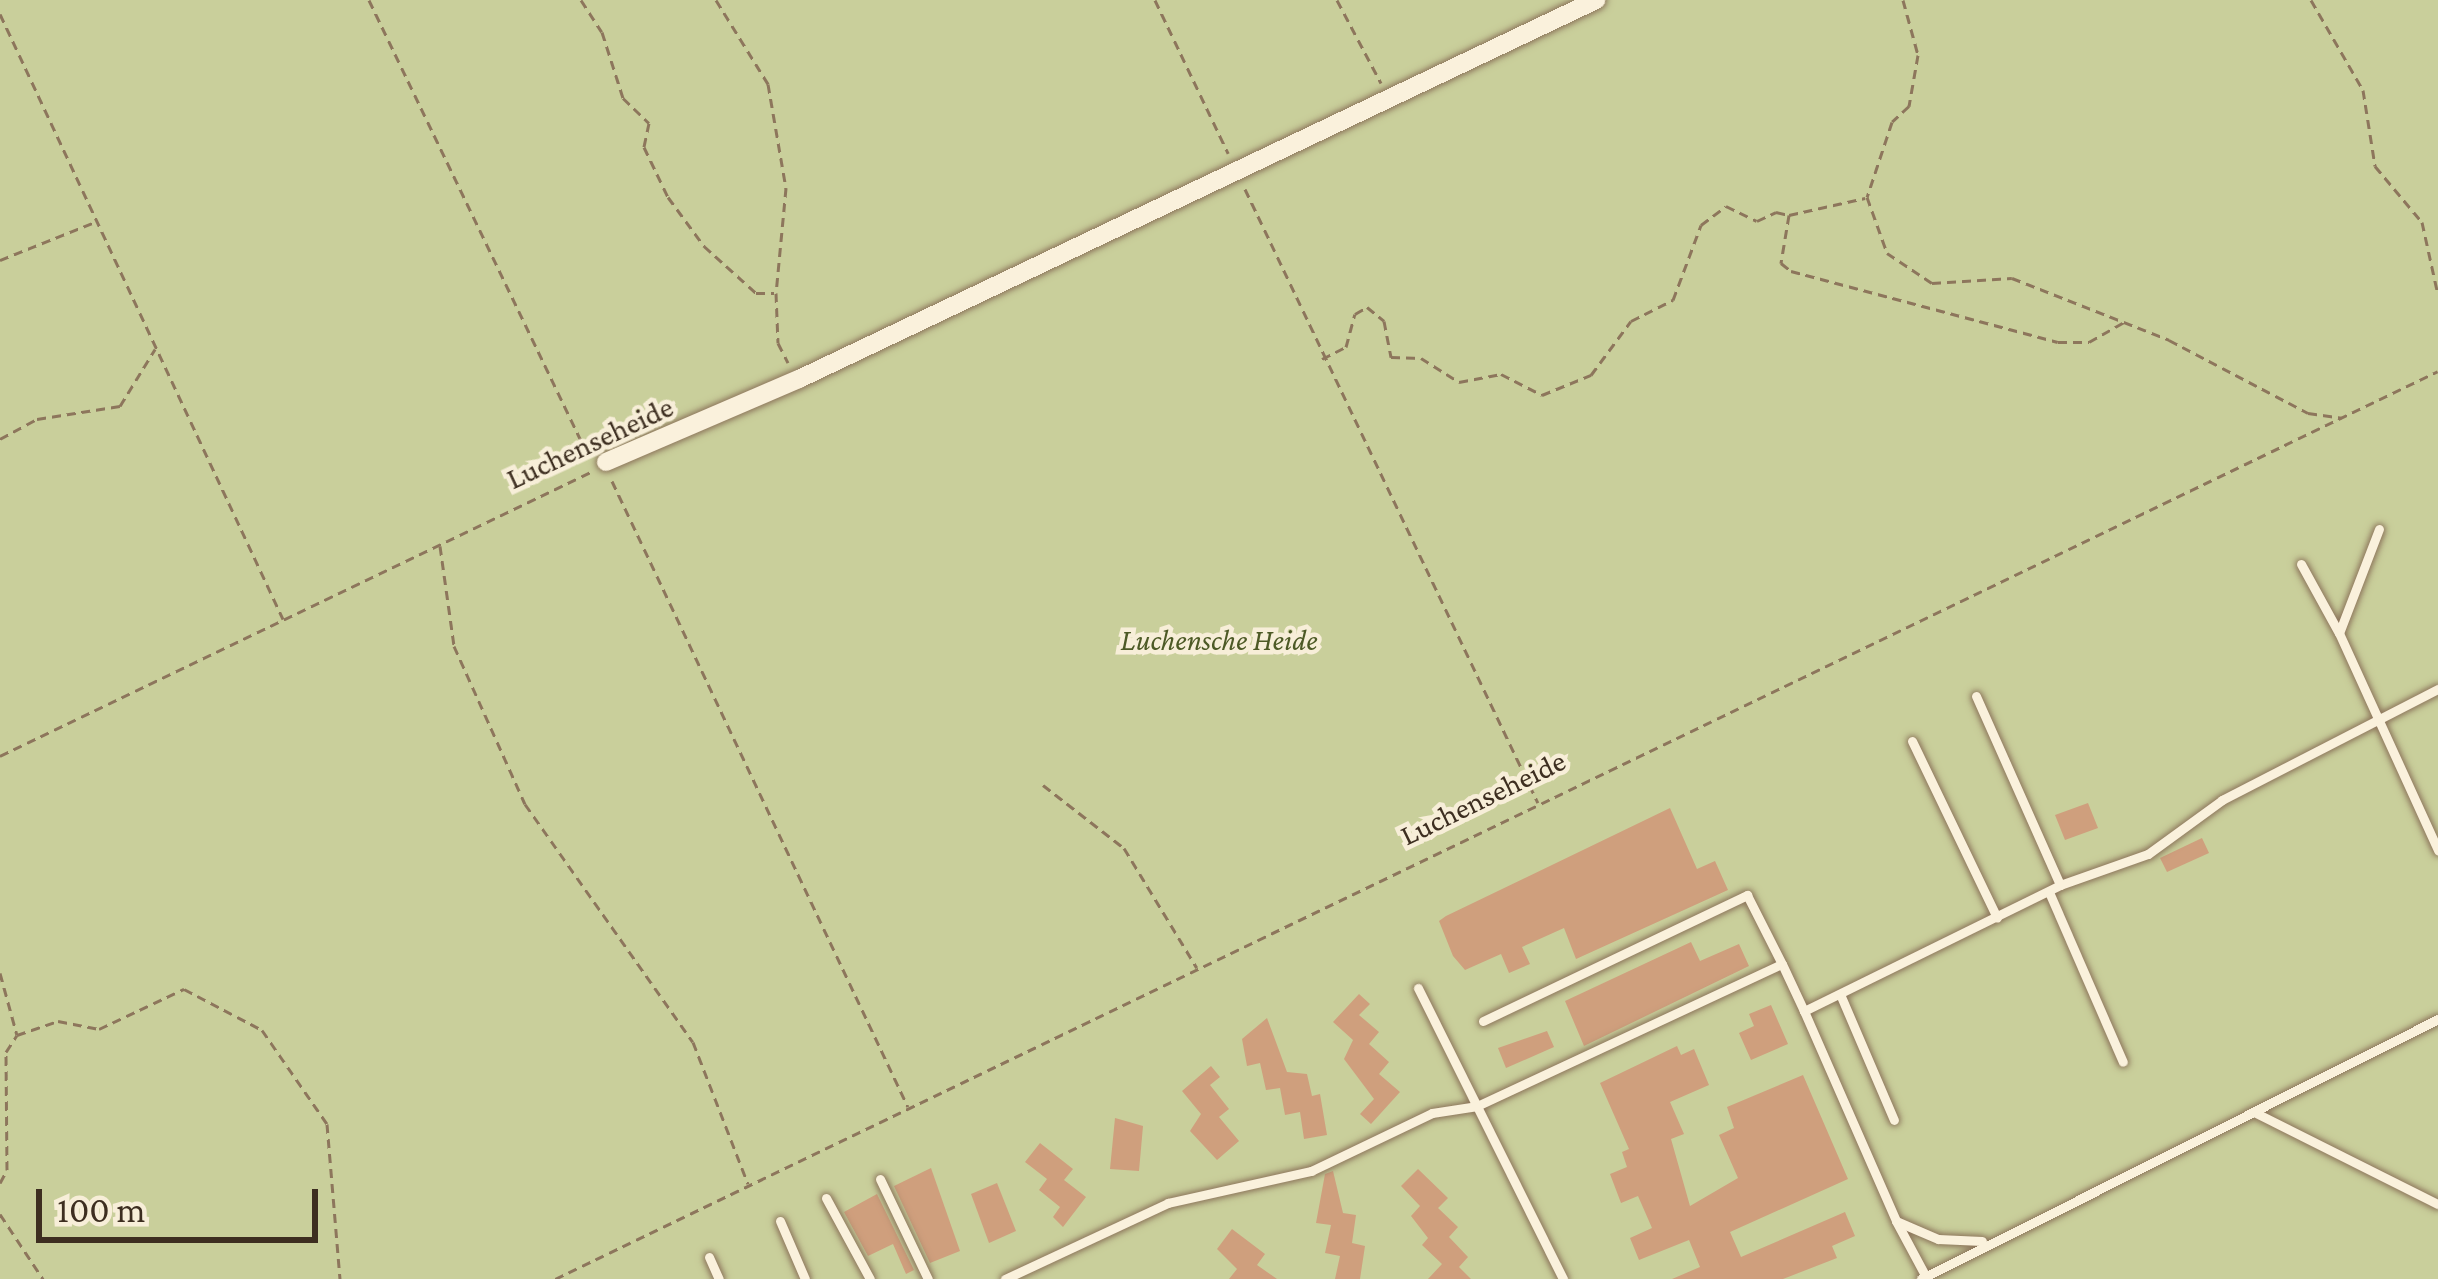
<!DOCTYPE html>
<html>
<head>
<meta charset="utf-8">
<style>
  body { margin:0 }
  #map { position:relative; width:2438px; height:1279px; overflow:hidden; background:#f0e4c8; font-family:"Crimson Pro",serif }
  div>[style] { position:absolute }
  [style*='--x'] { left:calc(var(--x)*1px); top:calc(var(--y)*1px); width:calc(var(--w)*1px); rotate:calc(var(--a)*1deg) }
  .green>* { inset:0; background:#c9cf9b }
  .building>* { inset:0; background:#cf9f7d }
  .path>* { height:3px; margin-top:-1.5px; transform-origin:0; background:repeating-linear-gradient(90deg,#8d765c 0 9px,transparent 0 15px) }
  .roads { filter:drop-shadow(0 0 3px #8d765c) drop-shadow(0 0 3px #8d765c) }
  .service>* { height:9px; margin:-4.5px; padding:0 4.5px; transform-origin:4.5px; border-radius:4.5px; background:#faf1dc }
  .minor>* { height:18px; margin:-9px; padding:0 9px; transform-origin:9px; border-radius:9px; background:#faf1dc }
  span { translate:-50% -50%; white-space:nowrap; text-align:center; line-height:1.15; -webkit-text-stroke:9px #f7eed8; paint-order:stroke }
  .street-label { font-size:30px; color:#3d2e20 }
  .park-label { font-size:30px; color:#4d5a26; font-style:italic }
  .scale { position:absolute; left:36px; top:1189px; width:282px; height:54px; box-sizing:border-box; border:6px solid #3d2e20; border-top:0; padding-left:15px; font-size:36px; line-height:42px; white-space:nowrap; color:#3d2e20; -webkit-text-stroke:9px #f7eed8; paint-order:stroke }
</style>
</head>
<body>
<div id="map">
  <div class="green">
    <i style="clip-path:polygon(0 0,2438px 0,2438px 1279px,0 1279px)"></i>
  </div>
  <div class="building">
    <i style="clip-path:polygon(2088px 803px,2098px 828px,2065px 840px,2055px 815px)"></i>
    <i style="clip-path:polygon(1670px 808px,1697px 869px,1715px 861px,1728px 890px,1576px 959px,1564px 928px,1522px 947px,1530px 964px,1509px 973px,1501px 954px,1465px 970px,1453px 956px,1439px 921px,1446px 916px)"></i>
    <i style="clip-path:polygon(2202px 838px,2209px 853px,2167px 872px,2160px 858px)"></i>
    <i style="clip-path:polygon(1691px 942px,1700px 961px,1739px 944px,1749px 966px,1584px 1046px,1565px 1001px)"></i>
    <i style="clip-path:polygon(1359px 994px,1370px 1004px,1359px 1015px,1379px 1032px,1369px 1044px,1389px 1062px,1379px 1074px,1400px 1092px,1371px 1124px,1360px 1114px,1374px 1099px,1344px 1059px,1353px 1040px,1333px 1022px)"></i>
    <i style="clip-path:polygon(1771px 1005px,1788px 1044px,1751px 1060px,1739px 1033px,1754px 1026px,1749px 1014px)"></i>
    <i style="clip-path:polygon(1267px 1018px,1287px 1072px,1307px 1074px,1312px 1096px,1320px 1094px,1327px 1135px,1304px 1139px,1300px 1112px,1285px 1115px,1280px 1088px,1266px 1090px,1260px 1063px,1247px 1066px,1242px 1039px)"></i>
    <i style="clip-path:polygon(1547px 1031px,1554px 1047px,1506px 1068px,1498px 1048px)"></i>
    <i style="clip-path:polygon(1677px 1046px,1681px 1055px,1694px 1049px,1709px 1085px,1670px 1102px,1684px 1134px,1671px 1139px,1690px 1206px,1738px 1178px,1719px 1135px,1734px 1128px,1727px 1107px,1803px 1075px,1848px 1179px,1730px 1232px,1741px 1257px,1845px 1212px,1855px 1236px,1832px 1246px,1837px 1258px,1783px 1279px,1672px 1279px,1700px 1267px,1689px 1240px,1639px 1260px,1630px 1238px,1652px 1228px,1638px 1196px,1621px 1203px,1610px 1174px,1627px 1167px,1622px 1152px,1629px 1149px,1600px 1083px)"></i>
    <i style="clip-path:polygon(1211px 1066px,1220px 1077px,1210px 1085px,1229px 1109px,1219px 1117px,1239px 1141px,1217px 1160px,1190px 1131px,1201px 1114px,1182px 1091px)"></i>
    <i style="clip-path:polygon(1115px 1118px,1143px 1126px,1139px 1171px,1110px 1169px)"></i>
    <i style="clip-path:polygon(1040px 1143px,1073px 1169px,1064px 1180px,1086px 1197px,1063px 1227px,1053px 1217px,1060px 1207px,1039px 1190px,1047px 1179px,1025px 1162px)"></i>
    <i style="clip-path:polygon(931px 1168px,960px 1251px,930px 1263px,894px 1186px)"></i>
    <i style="clip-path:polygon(1418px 1169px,1448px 1198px,1438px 1208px,1458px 1227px,1449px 1237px,1468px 1257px,1459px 1267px,1471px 1279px,1428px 1279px,1442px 1264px,1422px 1245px,1428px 1238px,1411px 1216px,1420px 1206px,1401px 1186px)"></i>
    <i style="clip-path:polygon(1333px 1171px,1343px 1213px,1356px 1215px,1352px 1243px,1365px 1246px,1360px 1279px,1335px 1279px,1340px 1256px,1325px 1253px,1331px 1225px,1316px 1223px,1325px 1174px)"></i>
    <i style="clip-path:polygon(997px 1183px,1016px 1231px,989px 1243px,971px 1194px)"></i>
    <i style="clip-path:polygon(877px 1194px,914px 1270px,906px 1274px,893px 1244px,868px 1256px,844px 1212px)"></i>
    <i style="clip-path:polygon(1232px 1229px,1265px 1254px,1257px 1265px,1277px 1279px,1229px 1279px,1237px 1269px,1217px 1249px)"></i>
  </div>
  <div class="path">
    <i style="--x:369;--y:0;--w:505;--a:64.3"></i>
    <i style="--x:581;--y:0;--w:38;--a:57"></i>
    <i style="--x:602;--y:32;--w:69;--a:72.3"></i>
    <i style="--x:623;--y:98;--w:36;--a:44"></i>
    <i style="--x:649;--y:123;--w:25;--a:102"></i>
    <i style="--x:644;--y:147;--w:55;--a:64.4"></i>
    <i style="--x:668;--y:197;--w:61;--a:53.7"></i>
    <i style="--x:704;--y:246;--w:70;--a:42.1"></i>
    <i style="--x:756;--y:293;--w:18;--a:0"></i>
    <i style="--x:716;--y:0;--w:99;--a:58.2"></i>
    <i style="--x:768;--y:84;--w:106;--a:80.2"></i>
    <i style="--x:786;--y:188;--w:105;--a:95.4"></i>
    <i style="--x:776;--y:293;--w:50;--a:87.7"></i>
    <i style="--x:778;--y:343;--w:22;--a:63"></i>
    <i style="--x:1155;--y:0;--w:170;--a:64.5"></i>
    <i style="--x:1337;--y:0;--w:94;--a:62.1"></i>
    <i style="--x:1903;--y:0;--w:57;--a:74.7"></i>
    <i style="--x:1918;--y:55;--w:52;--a:100"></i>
    <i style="--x:1909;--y:106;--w:23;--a:137"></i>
    <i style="--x:1892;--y:122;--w:79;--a:108.4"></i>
    <i style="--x:1867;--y:197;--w:59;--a:70.3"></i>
    <i style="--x:1887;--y:253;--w:54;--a:33.7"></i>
    <i style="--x:1932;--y:283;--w:80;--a:-3.6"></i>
    <i style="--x:2012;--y:278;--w:169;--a:21.5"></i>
    <i style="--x:2169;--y:340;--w:157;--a:27.7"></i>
    <i style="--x:2308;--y:413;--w:34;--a:8"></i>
    <i style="--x:2311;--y:0;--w:104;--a:60"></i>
    <i style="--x:2363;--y:90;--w:77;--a:81"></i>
    <i style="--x:2375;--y:166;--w:73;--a:50"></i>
    <i style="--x:2422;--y:222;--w:75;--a:77.6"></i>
    <i style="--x:0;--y:14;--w:668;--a:64.93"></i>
    <i style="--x:1245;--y:189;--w:680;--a:64.49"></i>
    <i style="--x:1789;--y:215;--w:78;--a:-12.6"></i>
    <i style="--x:0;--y:260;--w:102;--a:-21.8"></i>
    <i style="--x:1322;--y:359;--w:27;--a:-27"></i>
    <i style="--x:1346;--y:347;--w:34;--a:-75"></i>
    <i style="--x:1355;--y:314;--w:14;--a:-30"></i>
    <i style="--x:1367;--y:307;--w:22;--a:39"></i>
    <i style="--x:1384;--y:321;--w:37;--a:79"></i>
    <i style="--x:1391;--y:357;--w:30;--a:2"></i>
    <i style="--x:1421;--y:358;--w:45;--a:32.3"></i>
    <i style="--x:1459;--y:382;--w:43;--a:-10.8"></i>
    <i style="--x:1501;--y:374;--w:46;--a:27.1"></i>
    <i style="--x:1542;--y:395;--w:53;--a:-22.2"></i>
    <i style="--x:1591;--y:375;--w:67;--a:-53.5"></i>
    <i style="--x:1631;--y:321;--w:47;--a:-26.6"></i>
    <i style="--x:1673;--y:300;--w:80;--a:-69.5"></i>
    <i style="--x:1701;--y:225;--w:31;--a:-37"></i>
    <i style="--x:1726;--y:206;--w:34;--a:26"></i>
    <i style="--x:1757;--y:221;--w:21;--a:-25"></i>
    <i style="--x:1776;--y:212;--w:13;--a:13"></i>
    <i style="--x:1789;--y:215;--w:49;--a:99.5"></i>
    <i style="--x:1781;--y:263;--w:13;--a:39"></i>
    <i style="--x:1791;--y:271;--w:276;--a:14.9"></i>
    <i style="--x:2058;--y:342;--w:31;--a:0"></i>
    <i style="--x:2089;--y:342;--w:40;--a:-29.7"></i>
    <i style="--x:0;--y:439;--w:42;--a:-28.4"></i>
    <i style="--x:37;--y:419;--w:84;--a:-8.9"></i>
    <i style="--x:120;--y:406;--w:67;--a:-58.4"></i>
    <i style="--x:612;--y:481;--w:692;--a:64.69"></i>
    <i style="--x:440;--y:546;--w:101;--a:82"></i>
    <i style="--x:454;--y:646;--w:173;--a:65.8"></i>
    <i style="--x:525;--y:804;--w:291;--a:54.8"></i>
    <i style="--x:693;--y:1042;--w:152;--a:68.8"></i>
    <i style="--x:0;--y:756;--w:658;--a:-25.67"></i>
    <i style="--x:1043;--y:785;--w:103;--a:37.9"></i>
    <i style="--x:1124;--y:848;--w:140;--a:58.7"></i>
    <i style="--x:0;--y:973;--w:64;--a:74.7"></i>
    <i style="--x:0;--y:1183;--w:15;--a:-62"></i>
    <i style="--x:7;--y:1170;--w:118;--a:-90.5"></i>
    <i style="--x:6;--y:1052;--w:20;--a:-57"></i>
    <i style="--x:17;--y:1035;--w:43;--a:-18.9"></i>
    <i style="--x:58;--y:1021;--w:42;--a:11"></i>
    <i style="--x:99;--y:1029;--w:94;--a:-25.2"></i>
    <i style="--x:184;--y:989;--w:88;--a:27.7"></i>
    <i style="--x:262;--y:1030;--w:114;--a:55.3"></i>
    <i style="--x:327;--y:1124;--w:156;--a:85.2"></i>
    <i style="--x:0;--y:1214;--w:78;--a:56.5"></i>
    <i style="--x:555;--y:1279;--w:2090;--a:-25.74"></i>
  </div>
  <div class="roads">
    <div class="service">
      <i style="--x:2379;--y:529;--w:111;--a:111"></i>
      <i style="--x:2339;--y:633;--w:239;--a:65.5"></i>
      <i style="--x:2301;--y:564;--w:79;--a:61.2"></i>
      <i style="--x:1976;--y:696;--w:207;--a:66"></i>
      <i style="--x:1912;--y:741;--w:196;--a:64.3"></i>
      <i style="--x:2049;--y:892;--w:185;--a:66.5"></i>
      <i style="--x:1418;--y:988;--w:325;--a:63.5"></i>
      <i style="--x:1840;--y:994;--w:137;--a:66.8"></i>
      <i style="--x:1804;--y:1011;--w:229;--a:66.3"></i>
      <i style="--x:1896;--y:1221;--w:46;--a:23.2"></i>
      <i style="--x:1938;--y:1239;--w:44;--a:2.6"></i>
      <i style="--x:1483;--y:1021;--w:293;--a:-25.5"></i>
      <i style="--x:1747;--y:895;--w:77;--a:63.1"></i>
      <i style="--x:2256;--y:1113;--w:203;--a:26.6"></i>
      <i style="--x:880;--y:1179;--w:111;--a:64.4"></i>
      <i style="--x:826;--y:1198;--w:92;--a:61.5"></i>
      <i style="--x:780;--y:1221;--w:63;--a:66.7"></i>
      <i style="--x:1896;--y:1221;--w:64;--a:61.8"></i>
      <i style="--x:709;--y:1257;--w:24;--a:66"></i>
      <i style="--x:1005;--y:1279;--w:180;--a:-25"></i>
      <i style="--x:1168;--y:1203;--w:147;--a:-12.6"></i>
      <i style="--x:1311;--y:1171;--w:134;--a:-25.6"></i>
      <i style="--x:1432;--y:1113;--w:46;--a:-8.8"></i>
      <i style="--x:1477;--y:1106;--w:336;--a:-25"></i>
      <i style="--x:1782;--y:964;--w:52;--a:64.9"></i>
      <i style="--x:1804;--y:1011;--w:285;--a:-26.2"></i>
      <i style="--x:2060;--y:885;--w:93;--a:-19.4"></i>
      <i style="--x:2148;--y:854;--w:92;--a:-36.1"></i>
      <i style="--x:2222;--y:800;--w:243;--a:-27.2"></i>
      <i style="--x:1921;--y:1279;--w:579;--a:-26.7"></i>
    </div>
    <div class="minor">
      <i style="--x:606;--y:462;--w:210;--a:-23.3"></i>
      <i style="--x:799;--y:379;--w:883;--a:-25.43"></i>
    </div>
  </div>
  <div class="street-label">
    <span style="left:590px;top:443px;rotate:-25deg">Luchenseheide</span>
    <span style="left:1483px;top:798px;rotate:-26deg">Luchenseheide</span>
  </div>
  <div class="park-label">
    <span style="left:1219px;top:640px">Luchensche Heide</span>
  </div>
  <div class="scale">100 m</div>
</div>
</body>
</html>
